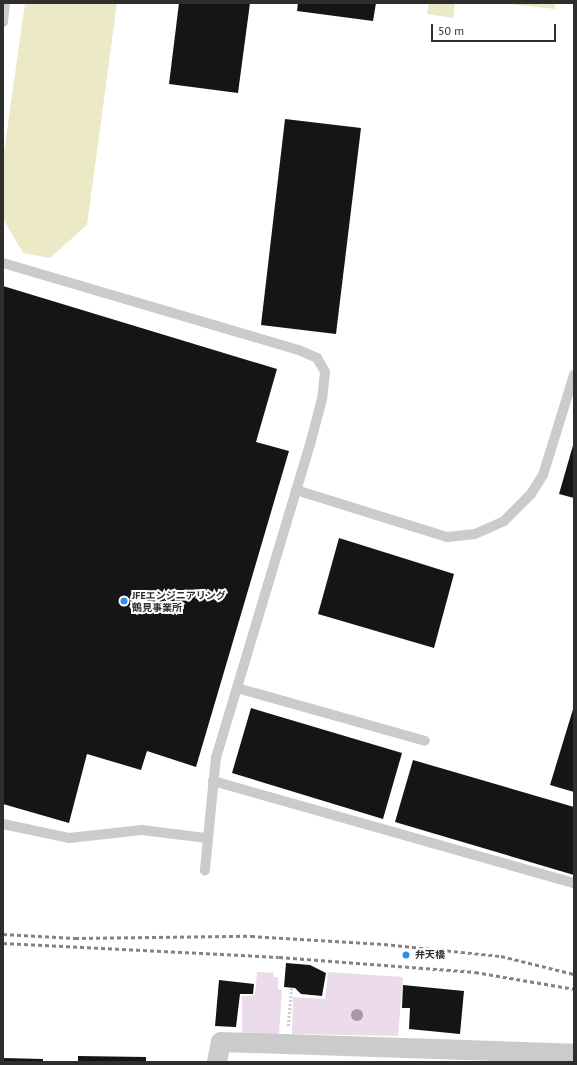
<!DOCTYPE html>
<html>
<head>
<meta charset="utf-8">
<style>
  body { margin:0 }
  #map { position:relative; width:577px; height:1065px; overflow:hidden; background:#fff; font-family:"PT Sans","Noto Sans JP",sans-serif }
  div>[style] { position:absolute }
  [style*='--x'] { left:calc(var(--x)*1px); top:calc(var(--y)*1px); width:calc(var(--w)*1px); rotate:calc(var(--a)*1deg) }
  .green>* { inset:0; background:#ebdbeb }
  .water>* { inset:0; background:#ece9c7 }
  .building>* { inset:0; background:#151515 }
  .path>* { height:2.5px; margin-top:-1.25px; transform-origin:0; background:repeating-linear-gradient(90deg,#cbcbcb 0 2px,transparent 0 4px) }
  .lane>* { height:10px; margin:-5px; padding:0 5px; transform-origin:5px; border-radius:5px; background:#cbcbcb }
  .street>* { height:20px; margin:-10px; padding:0 10px; transform-origin:10px; border-radius:10px; background:#cbcbcb }
  .rail>* { height:3px; margin-top:-1.5px; transform-origin:0; background:repeating-linear-gradient(90deg,#838383 0 4px,transparent 0 7px) }
  .trees>* { width:12px; height:12px; margin:-6px; border-radius:50%; background:#ad93ab }
  .dots>* { width:11px; height:11px; translate:-50% -50%; box-sizing:border-box; border:2px solid #fff; border-radius:50% }
  span { translate:-50% -50%; white-space:nowrap; text-align:center; line-height:1.15; -webkit-text-stroke:4px #fff; paint-order:stroke }
  .poi-label { font-size:10px; color:#2e2e2e; font-weight:700 }
  .left { translate:0 -50%; text-align:left }
  .frame { position:absolute; inset:0; border:4px solid #2e2e2e; pointer-events:none }
  .scale { position:absolute; left:431px; top:24px; width:125px; height:18px; box-sizing:border-box; border:2px solid #2e2e2e; border-top:0; padding-left:5px; font-size:12px; line-height:14px; white-space:nowrap; color:#2e2e2e; -webkit-text-stroke:3px #fff; paint-order:stroke }
</style>
</head>
<body>
<div id="map">
  <div class="green">
    <i style="clip-path:polygon(257px 972px,274px 973px,273px 977px,278px 977px,278px 989px,282px 990px,279px 1035px,242px 1034px,242px 996px,255px 995px)"></i>
    <i style="clip-path:polygon(328px 972px,403px 977px,398px 1036px,292px 1034px,293px 997px,325px 999px)"></i>
  </div>
  <div class="water">
    <i style="clip-path:polygon(25px 3px,117px 3px,87px 225px,50px 258px,23px 253px,3px 219px,3px 159px)"></i>
    <i style="clip-path:polygon(429px 3px,455px 3px,453px 18px,427px 14px)"></i>
    <i style="clip-path:polygon(502px 3px,555px 3px,555px 9px)"></i>
  </div>
  <div class="building">
    <i style="clip-path:polygon(179px 3px,250px 3px,238px 93px,169px 84px)"></i>
    <i style="clip-path:polygon(298px 3px,376px 3px,373px 21px,297px 11px)"></i>
    <i style="clip-path:polygon(285px 119px,361px 128px,336px 334px,261px 325px)"></i>
    <i style="clip-path:polygon(3px 286px,277px 369px,256px 442px,289px 451px,196px 767px,147px 751px,141px 770px,87px 754px,69px 823px,3px 804px)"></i>
    <i style="clip-path:polygon(574px 442px,574px 498px,559px 494px)"></i>
    <i style="clip-path:polygon(339px 538px,454px 574px,434px 648px,318px 614px)"></i>
    <i style="clip-path:polygon(574px 706px,574px 792px,550px 785px)"></i>
    <i style="clip-path:polygon(251px 708px,402px 753px,383px 819px,232px 773px)"></i>
    <i style="clip-path:polygon(413px 760px,574px 807px,574px 875px,395px 822px)"></i>
    <i style="clip-path:polygon(286px 963px,310px 965px,326px 973px,322px 996px,301px 994px,295px 988px,284px 987px)"></i>
    <i style="clip-path:polygon(219px 980px,254px 984px,253px 994px,240px 994px,236px 1027px,215px 1026px)"></i>
    <i style="clip-path:polygon(403px 985px,464px 991px,460px 1034px,409px 1029px,410px 1008px,402px 1008px)"></i>
    <i style="clip-path:polygon(78px 1056px,146px 1057px,146px 1062px,78px 1062px)"></i>
    <i style="clip-path:polygon(3px 1058px,43px 1059px,43px 1062px,3px 1062px)"></i>
  </div>
  <div class="path">
    <i style="--x:288;--y:1026;--w:38;--a:-85"></i>
  </div>
  <div class="lane">
    <i style="--x:3;--y:22;--w:19;--a:-84"></i>
    <i style="--x:3;--y:263;--w:309;--a:16.4"></i>
    <i style="--x:299;--y:350;--w:20;--a:24"></i>
    <i style="--x:317;--y:358;--w:16;--a:60"></i>
    <i style="--x:325;--y:372;--w:27;--a:96"></i>
    <i style="--x:322;--y:399;--w:43;--a:104.7"></i>
    <i style="--x:311;--y:441;--w:330;--a:106.7"></i>
    <i style="--x:216;--y:757;--w:114;--a:95.6"></i>
    <i style="--x:296;--y:490;--w:158;--a:17.3"></i>
    <i style="--x:447;--y:537;--w:28;--a:-6"></i>
    <i style="--x:475;--y:534;--w:32;--a:-24"></i>
    <i style="--x:504;--y:521;--w:38;--a:-45"></i>
    <i style="--x:531;--y:494;--w:22;--a:-58"></i>
    <i style="--x:543;--y:475;--w:105;--a:-72.8"></i>
    <i style="--x:237;--y:688;--w:195;--a:15.7"></i>
    <i style="--x:213;--y:781;--w:375;--a:15.8"></i>
    <i style="--x:3;--y:824;--w:67;--a:12"></i>
    <i style="--x:69;--y:838;--w:73;--a:-6.3"></i>
    <i style="--x:142;--y:830;--w:64;--a:7.1"></i>
  </div>
  <div class="street">
    <i style="--x:217;--y:1062;--w:20;--a:-79"></i>
    <i style="--x:221;--y:1042;--w:353;--a:1.9"></i>
  </div>
  <div class="rail">
    <i style="--x:3;--y:934;--w:72;--a:3.2"></i>
    <i style="--x:75;--y:938;--w:176;--a:-0.7"></i>
    <i style="--x:251;--y:936;--w:133;--a:3.4"></i>
    <i style="--x:384;--y:944;--w:118;--a:5.9"></i>
    <i style="--x:501;--y:956;--w:75;--a:13.9"></i>
    <i style="--x:3;--y:943;--w:276;--a:2.9"></i>
    <i style="--x:279;--y:957;--w:197;--a:4.4"></i>
    <i style="--x:475;--y:972;--w:100;--a:9.7"></i>
  </div>
  <div class="trees">
    <i style="left:357px;top:1015px"></i>
  </div>
  <div class="dots">
    <i style="left:124px;top:601px;background:#2d90e8"></i>
    <i style="left:406px;top:955px;background:#2d90e8"></i>
  </div>
  <div class="poi-label">
    <span class="left" style="left:132px;top:601px">JFEエンジニアリング<br>鶴見事業所</span>
    <span class="left" style="left:415px;top:955px">弁天橋</span>
  </div>
  <div class="frame"></div>
  <div class="scale">50 m</div>
</div>
</body>
</html>
